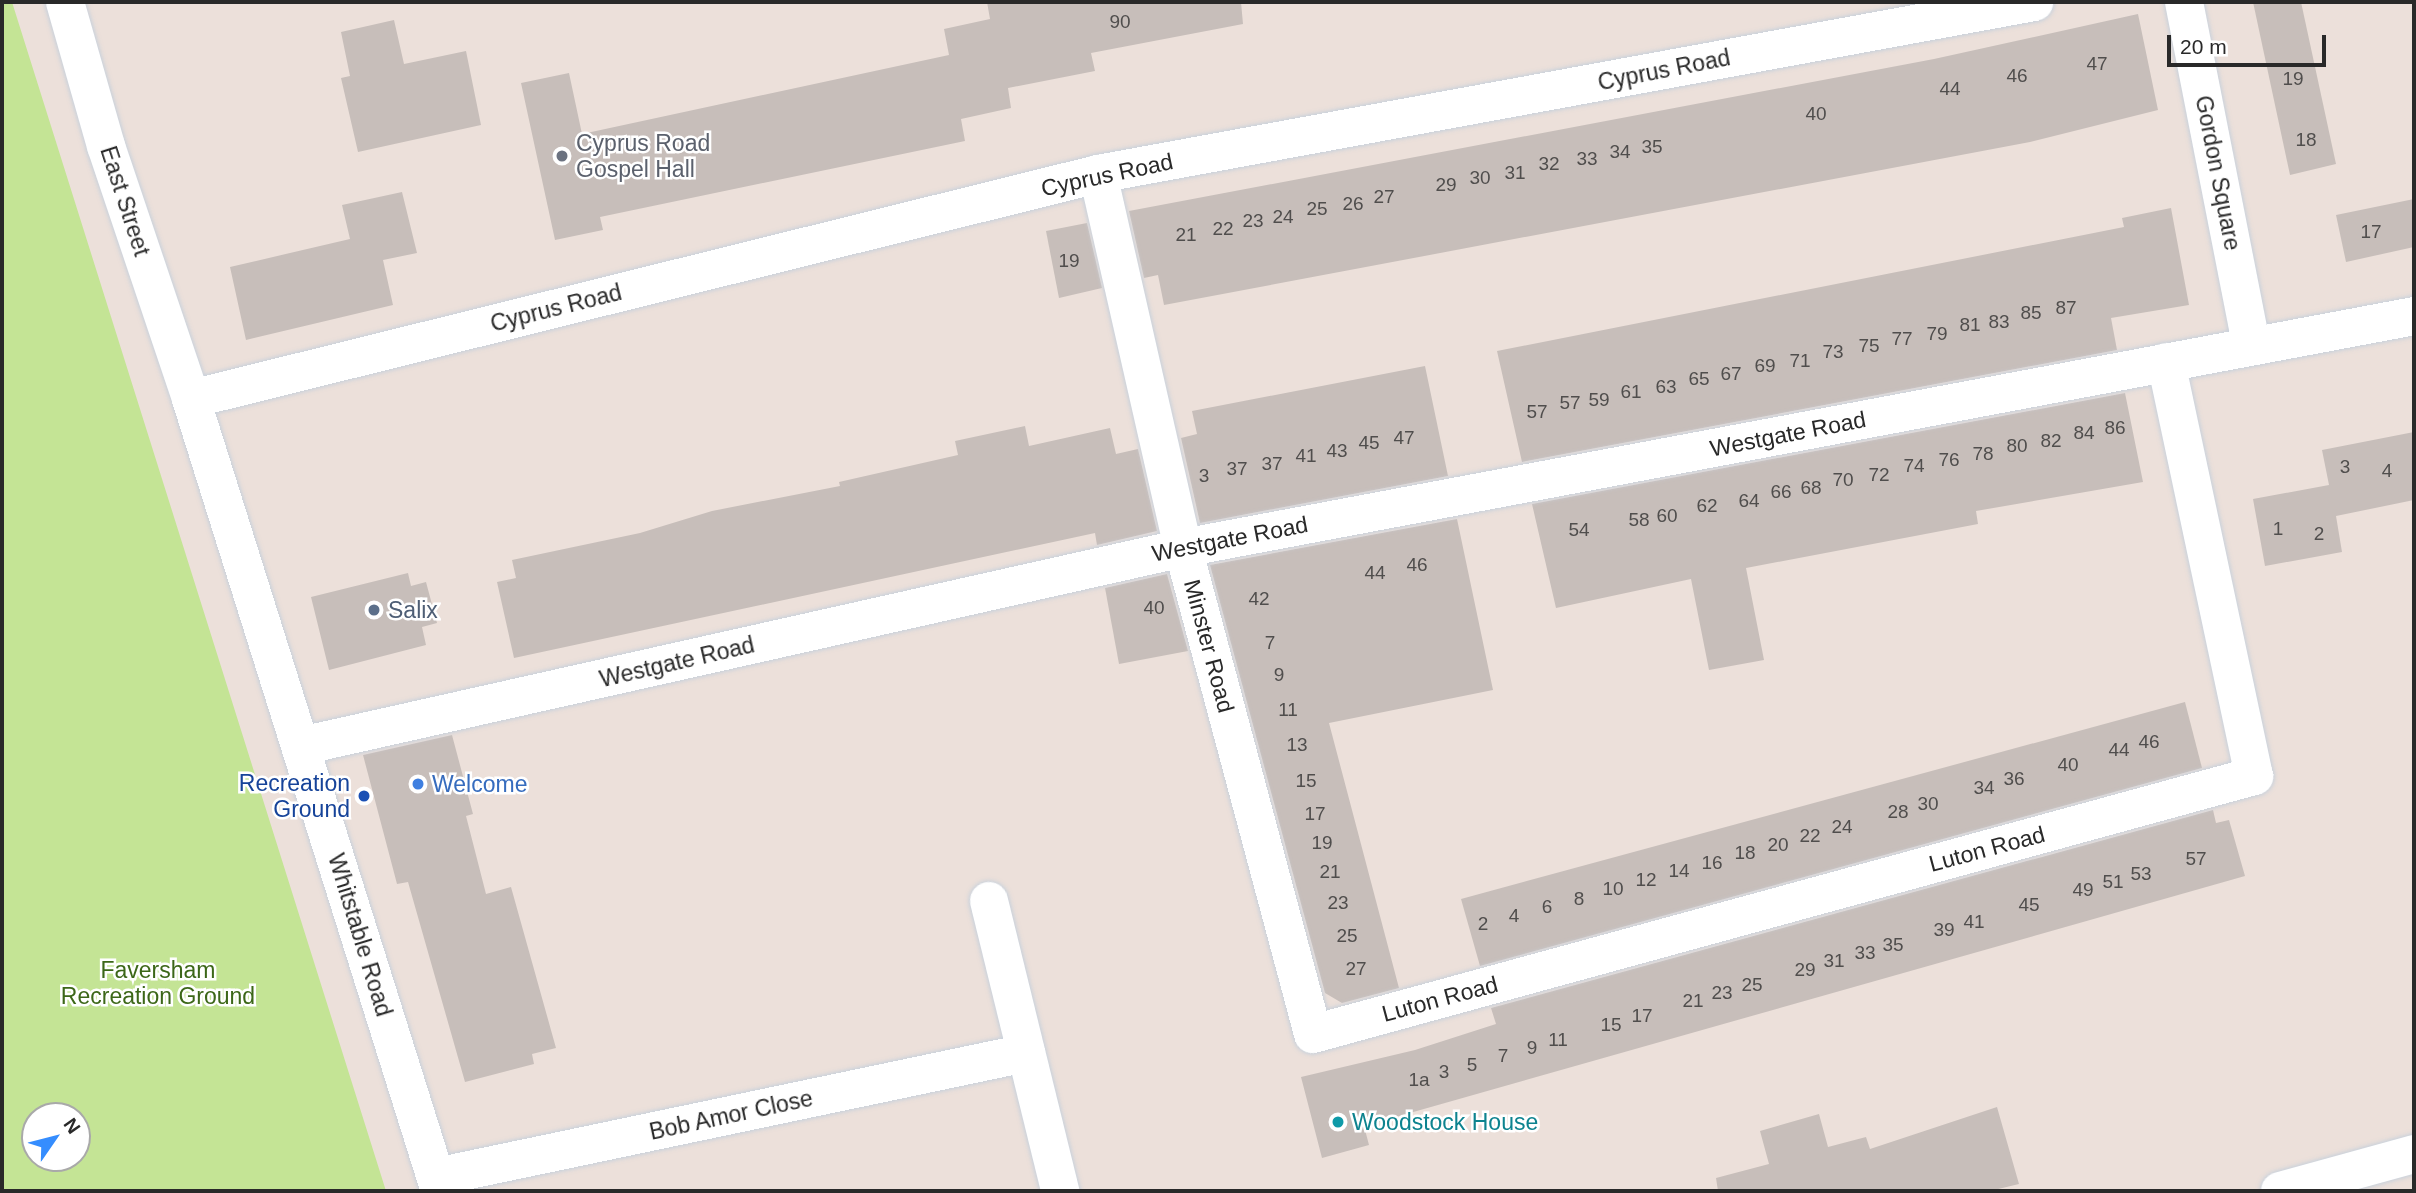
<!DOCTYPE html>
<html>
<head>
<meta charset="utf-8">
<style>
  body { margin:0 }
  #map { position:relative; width:2416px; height:1193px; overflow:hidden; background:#ece0da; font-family:Helvetica,sans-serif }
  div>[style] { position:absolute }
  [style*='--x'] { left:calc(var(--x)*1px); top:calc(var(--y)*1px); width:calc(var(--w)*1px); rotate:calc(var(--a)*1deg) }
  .green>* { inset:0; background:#c4e495 }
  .building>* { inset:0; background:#c7beba }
  .roads { filter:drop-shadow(0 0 2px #c9d1db) drop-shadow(0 0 2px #c9d1db) }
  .street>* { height:38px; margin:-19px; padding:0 19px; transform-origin:19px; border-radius:19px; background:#fff }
  .secondary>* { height:38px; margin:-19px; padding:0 19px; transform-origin:19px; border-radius:19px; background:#fff }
  .dots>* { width:19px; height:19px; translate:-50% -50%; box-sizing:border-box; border:4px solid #fff; border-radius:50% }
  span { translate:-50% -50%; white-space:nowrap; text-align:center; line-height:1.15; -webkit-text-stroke:5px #fff; paint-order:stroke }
  .number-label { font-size:19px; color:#504e4d }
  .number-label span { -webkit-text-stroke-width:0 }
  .street-label { font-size:23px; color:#292929 }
  .worship-label { font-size:23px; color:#5b616d }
  .left { translate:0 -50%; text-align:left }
  .service-label { font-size:23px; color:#4e5e75 }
  .transit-label { font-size:23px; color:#164399 }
  .right { translate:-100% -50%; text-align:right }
  .shop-label { font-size:23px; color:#366cbe }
  .park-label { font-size:23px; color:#3c6718 }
  .culture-label { font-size:23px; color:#0d838f }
  .frame { position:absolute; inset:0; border:4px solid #292929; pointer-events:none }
  .north { position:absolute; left:21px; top:1102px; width:70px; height:70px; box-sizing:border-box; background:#fff; border:2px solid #a9a9a9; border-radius:50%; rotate:55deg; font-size:19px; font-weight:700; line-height:28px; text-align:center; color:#292929 }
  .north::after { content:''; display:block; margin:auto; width:24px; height:32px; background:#358dfe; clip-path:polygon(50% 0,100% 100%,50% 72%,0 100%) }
  .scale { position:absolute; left:2167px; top:35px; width:159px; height:32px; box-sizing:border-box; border:4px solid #292929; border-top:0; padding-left:9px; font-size:21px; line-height:24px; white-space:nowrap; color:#292929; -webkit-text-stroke:5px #fff; paint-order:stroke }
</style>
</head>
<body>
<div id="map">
  <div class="green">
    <i style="clip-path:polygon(evenodd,2px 2px,12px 2px,386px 1191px,2px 1191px,2px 2px,35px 1116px,77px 1116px,77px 1158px,35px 1158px,35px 1116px)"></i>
  </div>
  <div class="building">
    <i style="clip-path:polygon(987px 2px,1241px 2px,1243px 24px,1091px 53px,1095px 71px,1008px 88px,1011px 108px,961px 119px,965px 141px,600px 217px,603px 230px,555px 240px,521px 83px,569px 73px,582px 134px,949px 55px,944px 29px,990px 19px)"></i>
    <i style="clip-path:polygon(2253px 2px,2301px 2px,2336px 164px,2290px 175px)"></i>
    <i style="clip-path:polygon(2138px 14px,2158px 110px,2030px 142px,1164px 305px,1158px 275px,1144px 278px,1129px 211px,1934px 59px)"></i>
    <i style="clip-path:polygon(394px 20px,404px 64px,466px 51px,481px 125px,358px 152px,341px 78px,350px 76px,341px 32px)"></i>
    <i style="clip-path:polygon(402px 192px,417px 253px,383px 260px,393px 305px,246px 340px,230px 267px,350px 239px,342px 205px)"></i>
    <i style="clip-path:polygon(2414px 199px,2414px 247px,2346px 262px,2336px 215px)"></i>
    <i style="clip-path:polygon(2171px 208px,2189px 305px,2111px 318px,2117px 350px,1522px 462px,1497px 351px,2124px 227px,2122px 218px)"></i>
    <i style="clip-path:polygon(1087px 223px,1102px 288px,1059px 298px,1046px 231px)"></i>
    <i style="clip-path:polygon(1425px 366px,1448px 476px,1200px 523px,1181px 438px,1197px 434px,1192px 411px)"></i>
    <i style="clip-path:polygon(2125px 393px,2143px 482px,1976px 511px,1978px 524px,1746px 568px,1764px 660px,1709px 670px,1691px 579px,1556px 608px,1532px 504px)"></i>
    <i style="clip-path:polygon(1025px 426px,1029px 446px,1110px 428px,1116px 454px,1138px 449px,1157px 531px,1097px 545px,1095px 533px,514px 658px,497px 582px,516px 578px,512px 560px,640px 533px,712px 511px,840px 486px,839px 482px,958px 455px,955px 441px)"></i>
    <i style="clip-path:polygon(2414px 432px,2414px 500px,2336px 516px,2342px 552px,2265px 566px,2253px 499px,2329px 485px,2322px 450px)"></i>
    <i style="clip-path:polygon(1457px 519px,1493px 690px,1329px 723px,1399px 988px,1342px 1003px,1325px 993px,1210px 565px)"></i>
    <i style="clip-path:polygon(408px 573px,411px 586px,426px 582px,437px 623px,422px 627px,426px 645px,329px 670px,311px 597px)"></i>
    <i style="clip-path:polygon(1167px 574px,1188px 651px,1119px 664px,1105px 588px)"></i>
    <i style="clip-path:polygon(2185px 702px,2202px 768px,1480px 966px,1461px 899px)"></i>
    <i style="clip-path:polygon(452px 735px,473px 814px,466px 816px,486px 894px,511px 887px,556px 1048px,532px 1054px,534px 1064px,465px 1082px,408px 882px,397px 884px,363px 755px)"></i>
    <i style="clip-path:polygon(2213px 810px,2216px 823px,2229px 820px,2245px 876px,1364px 1126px,1369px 1145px,1322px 1158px,1301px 1077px,1415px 1050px,1496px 1024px,1491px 1008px)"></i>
    <i style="clip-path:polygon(1997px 1107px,2019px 1184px,1990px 1191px,1718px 1191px,1716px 1178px,1769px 1164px,1760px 1131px,1819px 1114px,1828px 1147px,1866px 1137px,1870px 1149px)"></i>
  </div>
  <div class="roads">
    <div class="street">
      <i style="--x:2184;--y:2;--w:349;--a:78.9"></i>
      <i style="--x:1098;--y:174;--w:384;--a:77.2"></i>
      <i style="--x:1183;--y:548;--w:503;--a:75.02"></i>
      <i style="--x:1313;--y:1034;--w:976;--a:-15.33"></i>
      <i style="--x:2254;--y:776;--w:423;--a:-102"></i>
      <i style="--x:191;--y:399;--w:934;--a:-13.93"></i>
      <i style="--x:1098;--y:174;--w:952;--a:-10.41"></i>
      <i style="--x:301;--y:746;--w:904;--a:-12.65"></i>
      <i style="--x:1183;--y:548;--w:1253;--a:-10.67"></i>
      <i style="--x:989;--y:901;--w:299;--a:76.2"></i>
      <i style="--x:436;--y:1177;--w:603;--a:-11.87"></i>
      <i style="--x:2280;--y:1191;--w:139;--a:-15.4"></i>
    </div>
    <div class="secondary">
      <i style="--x:65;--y:2;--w:150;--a:74.1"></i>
      <i style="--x:106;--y:146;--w:267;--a:71.4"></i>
      <i style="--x:191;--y:399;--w:830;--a:72.55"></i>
    </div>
  </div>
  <div class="dots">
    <i style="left:562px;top:156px;background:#6b7280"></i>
    <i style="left:374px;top:610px;background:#5c6f8a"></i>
    <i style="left:418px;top:784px;background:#3f7fe0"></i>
    <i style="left:364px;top:796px;background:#1a4fb4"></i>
    <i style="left:1338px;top:1122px;background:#0f9aa8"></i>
  </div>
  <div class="number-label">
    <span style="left:1120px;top:22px">90</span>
    <span style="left:2097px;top:64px">47</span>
    <span style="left:2017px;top:76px">46</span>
    <span style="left:2293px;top:79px">19</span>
    <span style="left:1950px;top:89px">44</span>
    <span style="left:1816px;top:114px">40</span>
    <span style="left:2306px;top:140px">18</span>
    <span style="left:1652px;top:147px">35</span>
    <span style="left:1620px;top:152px">34</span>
    <span style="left:1587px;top:159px">33</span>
    <span style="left:1549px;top:164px">32</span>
    <span style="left:1515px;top:173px">31</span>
    <span style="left:1480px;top:178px">30</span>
    <span style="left:1446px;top:185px">29</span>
    <span style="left:1384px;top:197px">27</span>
    <span style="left:1353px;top:204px">26</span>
    <span style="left:1317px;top:209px">25</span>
    <span style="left:1283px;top:217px">24</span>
    <span style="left:1253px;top:221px">23</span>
    <span style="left:1223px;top:229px">22</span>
    <span style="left:2371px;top:232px">17</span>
    <span style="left:1186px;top:235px">21</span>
    <span style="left:1069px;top:261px">19</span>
    <span style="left:2066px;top:308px">87</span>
    <span style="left:2031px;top:313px">85</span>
    <span style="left:1999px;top:322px">83</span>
    <span style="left:1970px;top:325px">81</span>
    <span style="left:1937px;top:334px">79</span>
    <span style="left:1902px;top:339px">77</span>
    <span style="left:1869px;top:346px">75</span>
    <span style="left:1833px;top:352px">73</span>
    <span style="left:1800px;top:361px">71</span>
    <span style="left:1765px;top:366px">69</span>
    <span style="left:1731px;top:374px">67</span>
    <span style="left:1699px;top:379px">65</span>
    <span style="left:1666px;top:387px">63</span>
    <span style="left:1631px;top:392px">61</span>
    <span style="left:1599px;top:400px">59</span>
    <span style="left:1570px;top:403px">57</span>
    <span style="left:1537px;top:412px">57</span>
    <span style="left:2115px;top:428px">86</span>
    <span style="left:2084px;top:433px">84</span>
    <span style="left:1404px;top:438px">47</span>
    <span style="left:2051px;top:441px">82</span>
    <span style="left:1369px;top:443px">45</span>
    <span style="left:2017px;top:446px">80</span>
    <span style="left:1337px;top:451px">43</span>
    <span style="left:1983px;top:454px">78</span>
    <span style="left:1306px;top:456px">41</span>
    <span style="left:1949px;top:460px">76</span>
    <span style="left:1272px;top:464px">37</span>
    <span style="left:1914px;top:466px">74</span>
    <span style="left:2345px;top:467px">3</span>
    <span style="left:1237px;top:469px">37</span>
    <span style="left:2387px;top:471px">4</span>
    <span style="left:1879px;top:475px">72</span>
    <span style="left:1204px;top:476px">3</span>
    <span style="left:1843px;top:480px">70</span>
    <span style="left:1811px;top:488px">68</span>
    <span style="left:1781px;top:492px">66</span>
    <span style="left:1749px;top:501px">64</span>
    <span style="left:1707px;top:506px">62</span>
    <span style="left:1667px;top:516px">60</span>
    <span style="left:1639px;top:520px">58</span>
    <span style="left:2278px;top:529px">1</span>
    <span style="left:1579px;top:530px">54</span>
    <span style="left:2319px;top:534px">2</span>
    <span style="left:1417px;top:565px">46</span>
    <span style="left:1375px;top:573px">44</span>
    <span style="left:1259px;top:599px">42</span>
    <span style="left:1154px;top:608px">40</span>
    <span style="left:1270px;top:643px">7</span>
    <span style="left:1279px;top:675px">9</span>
    <span style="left:1288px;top:710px">11</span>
    <span style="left:2149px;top:742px">46</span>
    <span style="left:1297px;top:745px">13</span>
    <span style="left:2119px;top:750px">44</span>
    <span style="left:2068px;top:765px">40</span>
    <span style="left:2014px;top:779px">36</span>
    <span style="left:1306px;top:781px">15</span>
    <span style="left:1984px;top:788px">34</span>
    <span style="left:1928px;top:804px">30</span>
    <span style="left:1898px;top:812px">28</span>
    <span style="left:1315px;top:814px">17</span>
    <span style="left:1842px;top:827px">24</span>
    <span style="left:1810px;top:836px">22</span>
    <span style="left:1322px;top:843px">19</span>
    <span style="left:1778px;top:845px">20</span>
    <span style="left:1745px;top:853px">18</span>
    <span style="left:2196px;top:859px">57</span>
    <span style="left:1712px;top:863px">16</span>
    <span style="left:1679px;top:871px">14</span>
    <span style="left:1330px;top:872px">21</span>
    <span style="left:2141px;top:874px">53</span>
    <span style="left:1646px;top:880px">12</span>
    <span style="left:2113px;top:882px">51</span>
    <span style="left:1613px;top:889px">10</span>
    <span style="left:2083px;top:890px">49</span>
    <span style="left:1579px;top:899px">8</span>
    <span style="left:1338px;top:903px">23</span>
    <span style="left:2029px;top:905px">45</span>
    <span style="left:1547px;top:907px">6</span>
    <span style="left:1514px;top:916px">4</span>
    <span style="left:1974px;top:922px">41</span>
    <span style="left:1483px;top:924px">2</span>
    <span style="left:1944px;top:930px">39</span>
    <span style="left:1347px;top:936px">25</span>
    <span style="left:1893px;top:945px">35</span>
    <span style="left:1865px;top:953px">33</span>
    <span style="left:1834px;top:961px">31</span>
    <span style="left:1356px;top:969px">27</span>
    <span style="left:1805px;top:970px">29</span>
    <span style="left:1752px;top:985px">25</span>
    <span style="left:1722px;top:993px">23</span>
    <span style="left:1693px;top:1001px">21</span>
    <span style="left:1642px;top:1016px">17</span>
    <span style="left:1611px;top:1025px">15</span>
    <span style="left:1558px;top:1040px">11</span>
    <span style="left:1532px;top:1048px">9</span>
    <span style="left:1503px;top:1056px">7</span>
    <span style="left:1472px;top:1065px">5</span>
    <span style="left:1444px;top:1072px">3</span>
    <span style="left:1419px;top:1080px">1a</span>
  </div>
  <div class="street-label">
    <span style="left:1664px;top:70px;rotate:-11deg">Cyprus Road</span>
    <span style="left:2218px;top:173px;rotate:79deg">Gordon Square</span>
    <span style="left:1107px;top:175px;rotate:-12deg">Cyprus Road</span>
    <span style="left:125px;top:201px;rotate:72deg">East Street</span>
    <span style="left:556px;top:308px;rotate:-14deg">Cyprus Road</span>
    <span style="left:1788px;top:434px;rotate:-11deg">Westgate Road</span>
    <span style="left:1230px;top:539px;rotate:-11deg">Westgate Road</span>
    <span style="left:1209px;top:646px;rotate:75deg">Minster Road</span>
    <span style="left:677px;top:662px;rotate:-13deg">Westgate Road</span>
    <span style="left:1987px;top:849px;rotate:-15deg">Luton Road</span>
    <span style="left:360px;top:935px;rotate:73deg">Whitstable Road</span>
    <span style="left:1440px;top:999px;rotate:-15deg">Luton Road</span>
    <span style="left:731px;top:1115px;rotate:-12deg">Bob Amor Close</span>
  </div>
  <div class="worship-label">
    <span class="left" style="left:576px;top:156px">Cyprus Road<br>Gospel Hall</span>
  </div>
  <div class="service-label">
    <span class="left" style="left:388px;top:610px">Salix</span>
  </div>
  <div class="transit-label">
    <span class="right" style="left:350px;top:796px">Recreation<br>Ground</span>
  </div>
  <div class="shop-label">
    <span class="left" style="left:432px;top:784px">Welcome</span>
  </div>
  <div class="park-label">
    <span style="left:158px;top:983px">Faversham<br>Recreation Ground</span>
  </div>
  <div class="culture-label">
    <span class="left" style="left:1352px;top:1122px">Woodstock House</span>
  </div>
  <div class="frame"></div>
  <div class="north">N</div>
  <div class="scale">20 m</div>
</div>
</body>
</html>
